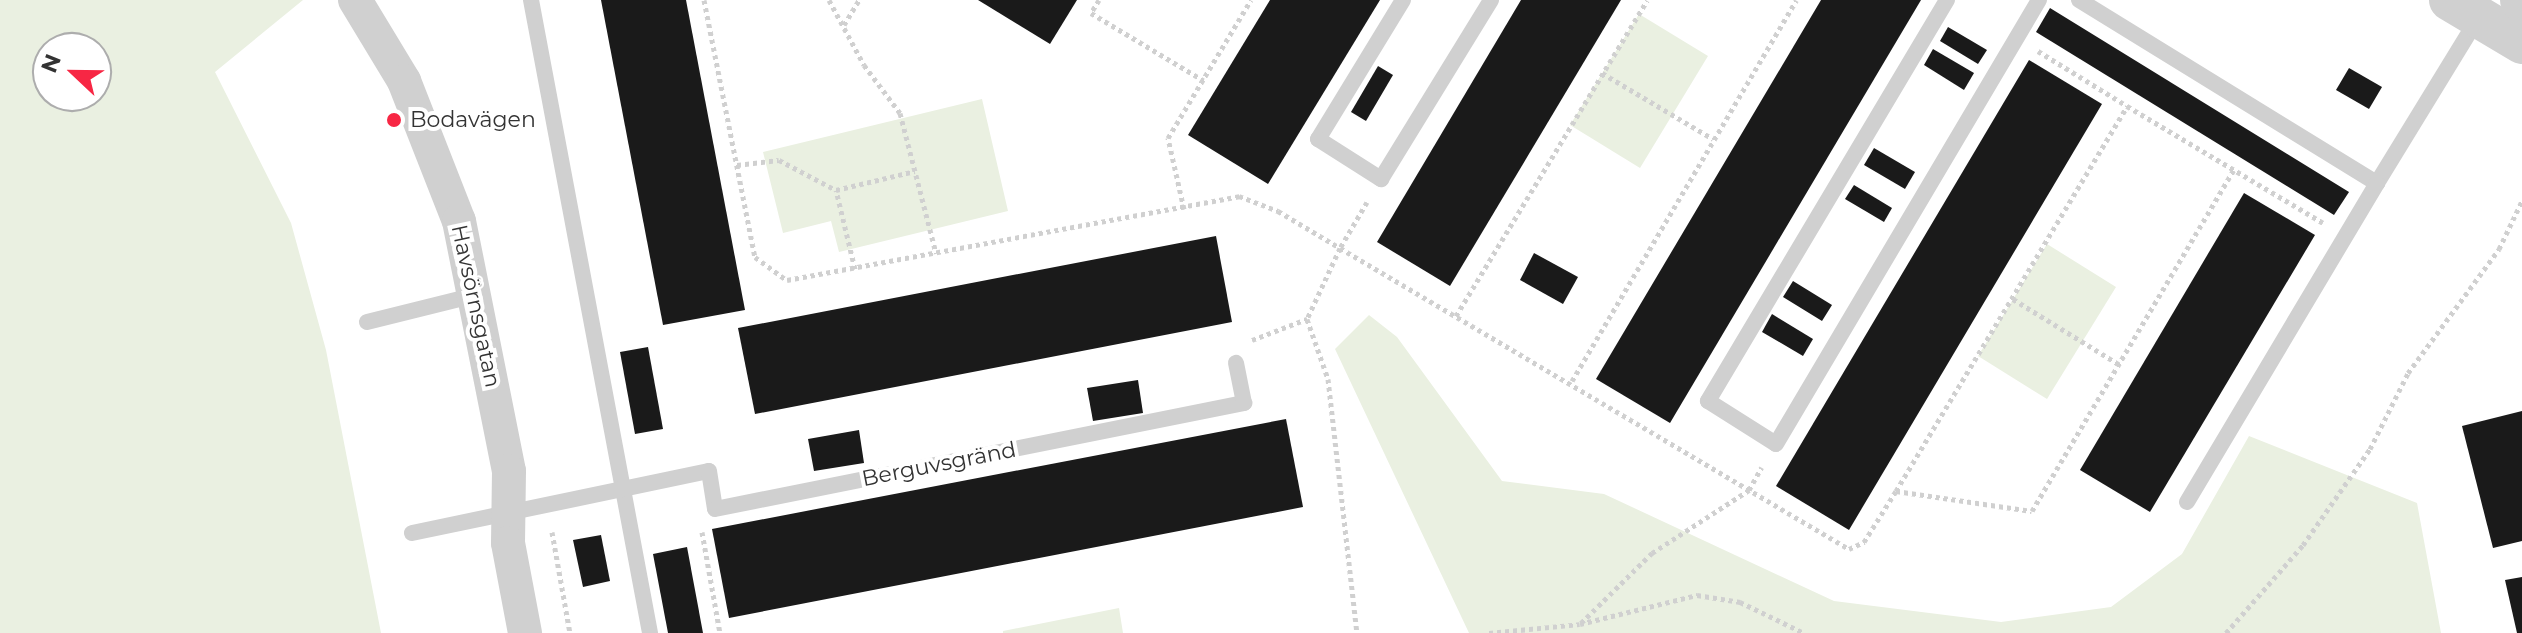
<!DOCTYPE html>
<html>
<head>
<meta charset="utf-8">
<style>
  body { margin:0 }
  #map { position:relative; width:2522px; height:633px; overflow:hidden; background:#fff; font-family:Montserrat,sans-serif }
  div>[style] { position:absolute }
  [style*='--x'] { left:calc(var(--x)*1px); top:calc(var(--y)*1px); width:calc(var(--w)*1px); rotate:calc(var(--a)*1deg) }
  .green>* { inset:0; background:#eaf0e1 }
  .building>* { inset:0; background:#1a1a1a }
  .path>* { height:5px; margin-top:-2.5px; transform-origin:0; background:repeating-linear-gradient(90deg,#d0d0d0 0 4px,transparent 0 8px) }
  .service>* { height:16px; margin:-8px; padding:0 8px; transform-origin:8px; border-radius:8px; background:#d0d0d0 }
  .minor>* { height:34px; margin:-17px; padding:0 17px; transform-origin:17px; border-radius:17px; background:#d0d0d0 }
  .tertiary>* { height:42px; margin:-21px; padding:0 21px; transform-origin:21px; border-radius:21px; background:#d0d0d0 }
  .dots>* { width:22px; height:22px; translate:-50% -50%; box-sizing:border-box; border:4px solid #fff; border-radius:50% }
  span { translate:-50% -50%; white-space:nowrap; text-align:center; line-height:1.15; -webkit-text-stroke:8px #fff; paint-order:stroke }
  .poi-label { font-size:22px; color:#333 }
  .left { translate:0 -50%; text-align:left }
  .street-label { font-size:22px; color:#333 }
  .north { position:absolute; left:32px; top:32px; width:80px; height:80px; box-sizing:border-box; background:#fff; border:2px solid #adadad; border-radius:50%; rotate:292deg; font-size:22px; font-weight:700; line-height:32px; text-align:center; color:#333 }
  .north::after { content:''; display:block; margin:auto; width:28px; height:36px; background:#f72744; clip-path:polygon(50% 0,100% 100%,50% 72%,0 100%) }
</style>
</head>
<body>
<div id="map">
  <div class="green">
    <i style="clip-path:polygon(evenodd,0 0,303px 0,215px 72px,291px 223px,326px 350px,381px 633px,0 633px,0 0,48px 48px,96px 48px,96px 96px,48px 96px,48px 48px)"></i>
    <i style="clip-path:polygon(1639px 14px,1708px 56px,1640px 168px,1570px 125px)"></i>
    <i style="clip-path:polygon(982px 99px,1008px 211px,839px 252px,831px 221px,783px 233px,763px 152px)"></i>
    <i style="clip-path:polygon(2047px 244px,2116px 287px,2047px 399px,1978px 356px)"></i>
    <i style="clip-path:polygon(1369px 315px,1397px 337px,1502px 481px,1604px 494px,1834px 601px,2001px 622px,2111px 607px,2182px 554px,2249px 436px,2417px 503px,2441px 633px,1469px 633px,1335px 349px)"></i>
    <i style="clip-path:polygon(1119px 608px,1123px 633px,1003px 633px,1003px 631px)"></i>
  </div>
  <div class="building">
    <i style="clip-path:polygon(601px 0,686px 0,745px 310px,663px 325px)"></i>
    <i style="clip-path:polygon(978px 0,1077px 0,1050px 44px)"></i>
    <i style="clip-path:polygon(1270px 0,1380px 0,1268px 184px,1188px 135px)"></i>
    <i style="clip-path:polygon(1521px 0,1621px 0,1450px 286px,1377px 242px)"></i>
    <i style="clip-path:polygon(1821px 0,1921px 0,1670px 423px,1596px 379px)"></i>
    <i style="clip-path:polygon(2050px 8px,2349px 192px,2334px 215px,2036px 32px)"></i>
    <i style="clip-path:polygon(1948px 27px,1987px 50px,1978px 64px,1940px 41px)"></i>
    <i style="clip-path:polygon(1933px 49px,1974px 73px,1964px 90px,1924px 65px)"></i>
    <i style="clip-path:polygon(2029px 60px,2102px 104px,1849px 530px,1776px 486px)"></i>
    <i style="clip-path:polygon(1378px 66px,1393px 75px,1366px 121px,1351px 112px)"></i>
    <i style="clip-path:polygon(2349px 68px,2382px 87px,2369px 109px,2336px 90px)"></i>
    <i style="clip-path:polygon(1874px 148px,1915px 172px,1905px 189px,1864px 165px)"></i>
    <i style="clip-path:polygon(1854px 185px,1892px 208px,1884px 222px,1845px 199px)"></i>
    <i style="clip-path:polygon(2244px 193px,2315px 235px,2150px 512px,2080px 470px)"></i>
    <i style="clip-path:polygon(1216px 236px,1232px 322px,755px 414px,738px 328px)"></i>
    <i style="clip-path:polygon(1534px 253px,1578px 277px,1563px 304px,1520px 280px)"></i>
    <i style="clip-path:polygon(1793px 281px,1832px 305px,1822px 321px,1783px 297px)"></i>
    <i style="clip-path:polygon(1772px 314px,1813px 339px,1803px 356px,1762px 332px)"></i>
    <i style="clip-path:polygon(648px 347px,663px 429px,635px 434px,620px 352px)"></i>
    <i style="clip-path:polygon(1138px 380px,1143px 413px,1093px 421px,1087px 388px)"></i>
    <i style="clip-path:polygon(2522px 411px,2522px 541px,2493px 548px,2462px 426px)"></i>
    <i style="clip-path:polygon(1286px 419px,1303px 507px,729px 618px,712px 529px)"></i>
    <i style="clip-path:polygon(859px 430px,864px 463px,814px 471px,808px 439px)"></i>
    <i style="clip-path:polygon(601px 535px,610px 581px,583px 587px,573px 540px)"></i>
    <i style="clip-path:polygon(687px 547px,703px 633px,668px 633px,653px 554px)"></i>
    <i style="clip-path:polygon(2522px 577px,2522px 633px,2517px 633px,2505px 580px)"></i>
  </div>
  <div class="path">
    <i style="--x:704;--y:0;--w:262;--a:78.8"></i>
    <i style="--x:755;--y:257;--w:39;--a:36"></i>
    <i style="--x:787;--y:280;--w:460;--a:-10.5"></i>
    <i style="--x:1239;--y:196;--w:42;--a:21"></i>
    <i style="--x:1278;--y:211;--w:72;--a:30.8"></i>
    <i style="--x:1340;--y:248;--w:78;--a:114.9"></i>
    <i style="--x:1307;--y:319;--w:64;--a:70.7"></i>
    <i style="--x:1328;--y:379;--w:256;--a:83.5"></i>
    <i style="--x:829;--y:0;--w:74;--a:61.7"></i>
    <i style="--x:864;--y:65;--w:60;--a:53.1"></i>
    <i style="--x:900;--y:113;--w:145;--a:75.6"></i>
    <i style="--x:1099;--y:0;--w:15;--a:122"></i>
    <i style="--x:1091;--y:13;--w:131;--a:30.9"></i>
    <i style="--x:844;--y:25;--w:29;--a:-59"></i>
    <i style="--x:2038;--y:51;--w:105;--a:31.7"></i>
    <i style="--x:1602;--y:73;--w:129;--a:30.7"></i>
    <i style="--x:737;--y:165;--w:42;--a:-6.8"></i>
    <i style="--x:779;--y:160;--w:64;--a:27.8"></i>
    <i style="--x:1367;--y:202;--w:53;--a:120.4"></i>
    <i style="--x:1340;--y:248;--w:591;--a:30.6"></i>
    <i style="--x:1849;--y:549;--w:17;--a:-25"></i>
    <i style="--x:1864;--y:542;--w:60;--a:-57.9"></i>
    <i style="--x:1896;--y:491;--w:137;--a:8.4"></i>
    <i style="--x:2032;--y:511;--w:396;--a:-59.4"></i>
    <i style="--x:1184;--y:209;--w:73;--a:-102.7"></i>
    <i style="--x:1168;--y:138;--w:161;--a:-59"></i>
    <i style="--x:855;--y:269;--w:81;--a:-103.5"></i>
    <i style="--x:836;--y:190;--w:81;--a:-13.5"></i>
    <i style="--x:2013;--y:299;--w:126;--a:31.7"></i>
    <i style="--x:1456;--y:316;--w:369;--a:-58.8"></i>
    <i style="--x:1252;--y:340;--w:59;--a:-20.9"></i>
    <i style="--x:1572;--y:381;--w:442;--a:-59.5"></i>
    <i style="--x:1896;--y:491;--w:449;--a:-59"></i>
    <i style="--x:2127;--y:106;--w:228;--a:30.8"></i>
    <i style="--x:552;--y:532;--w:103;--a:79.9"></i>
    <i style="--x:702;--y:532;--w:103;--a:79.9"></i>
    <i style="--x:1581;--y:623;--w:100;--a:-44.6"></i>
    <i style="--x:1652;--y:553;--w:116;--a:-33"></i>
    <i style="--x:1749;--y:490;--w:26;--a:-61"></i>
    <i style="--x:1489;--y:633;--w:91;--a:-5.6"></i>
    <i style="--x:1580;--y:624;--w:121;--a:-13.9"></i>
    <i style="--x:1697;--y:595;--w:44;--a:9.2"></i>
    <i style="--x:1740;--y:602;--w:71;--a:25.8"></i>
    <i style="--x:2226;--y:633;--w:117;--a:-48.8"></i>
    <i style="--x:2303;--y:545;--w:117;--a:-55.1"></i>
    <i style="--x:2370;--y:449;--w:85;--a:-63.4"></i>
    <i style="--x:2408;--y:373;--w:154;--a:-53.7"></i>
    <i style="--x:2499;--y:249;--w:53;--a:-64.4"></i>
  </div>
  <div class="service">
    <i style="--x:531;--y:0;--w:644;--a:79.35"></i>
    <i style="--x:1403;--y:0;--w:163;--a:121.4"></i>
    <i style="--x:1318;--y:139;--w:75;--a:32.4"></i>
    <i style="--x:1381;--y:179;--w:210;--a:-58.4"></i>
    <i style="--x:1947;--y:0;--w:467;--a:120.8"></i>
    <i style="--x:1708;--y:401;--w:80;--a:32.3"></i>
    <i style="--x:1776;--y:444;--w:516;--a:-59.36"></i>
    <i style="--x:2079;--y:0;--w:350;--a:31.6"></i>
    <i style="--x:2377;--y:183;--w:193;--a:-58.5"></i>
    <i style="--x:367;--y:322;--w:112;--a:-13.9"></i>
    <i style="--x:2187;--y:502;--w:371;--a:-59.2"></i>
    <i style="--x:412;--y:533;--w:303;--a:-11.8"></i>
    <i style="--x:709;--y:471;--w:38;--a:81"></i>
    <i style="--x:715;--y:509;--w:540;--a:-11.33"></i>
    <i style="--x:1244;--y:403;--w:41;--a:-101.3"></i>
  </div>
  <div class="minor">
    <i style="--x:355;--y:0;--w:95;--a:58.8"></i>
    <i style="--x:404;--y:81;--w:150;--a:68.6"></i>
    <i style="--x:459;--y:221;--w:255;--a:78.7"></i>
    <i style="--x:509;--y:471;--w:72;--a:90.8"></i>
    <i style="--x:508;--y:543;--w:92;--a:79.3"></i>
  </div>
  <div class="tertiary">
    <i style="--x:2450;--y:0;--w:84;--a:30.8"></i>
    <i style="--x:2521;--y:0;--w:1;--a:45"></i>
  </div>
  <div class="dots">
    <i style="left:394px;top:120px;background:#f72744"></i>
  </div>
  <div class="poi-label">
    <span class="left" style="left:410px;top:120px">Bodavägen</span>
  </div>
  <div class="street-label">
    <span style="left:476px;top:306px;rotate:78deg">Havsörnsgatan</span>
    <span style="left:939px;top:464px;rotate:-11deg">Berguvsgränd</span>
  </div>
  <div class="north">N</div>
</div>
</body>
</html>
